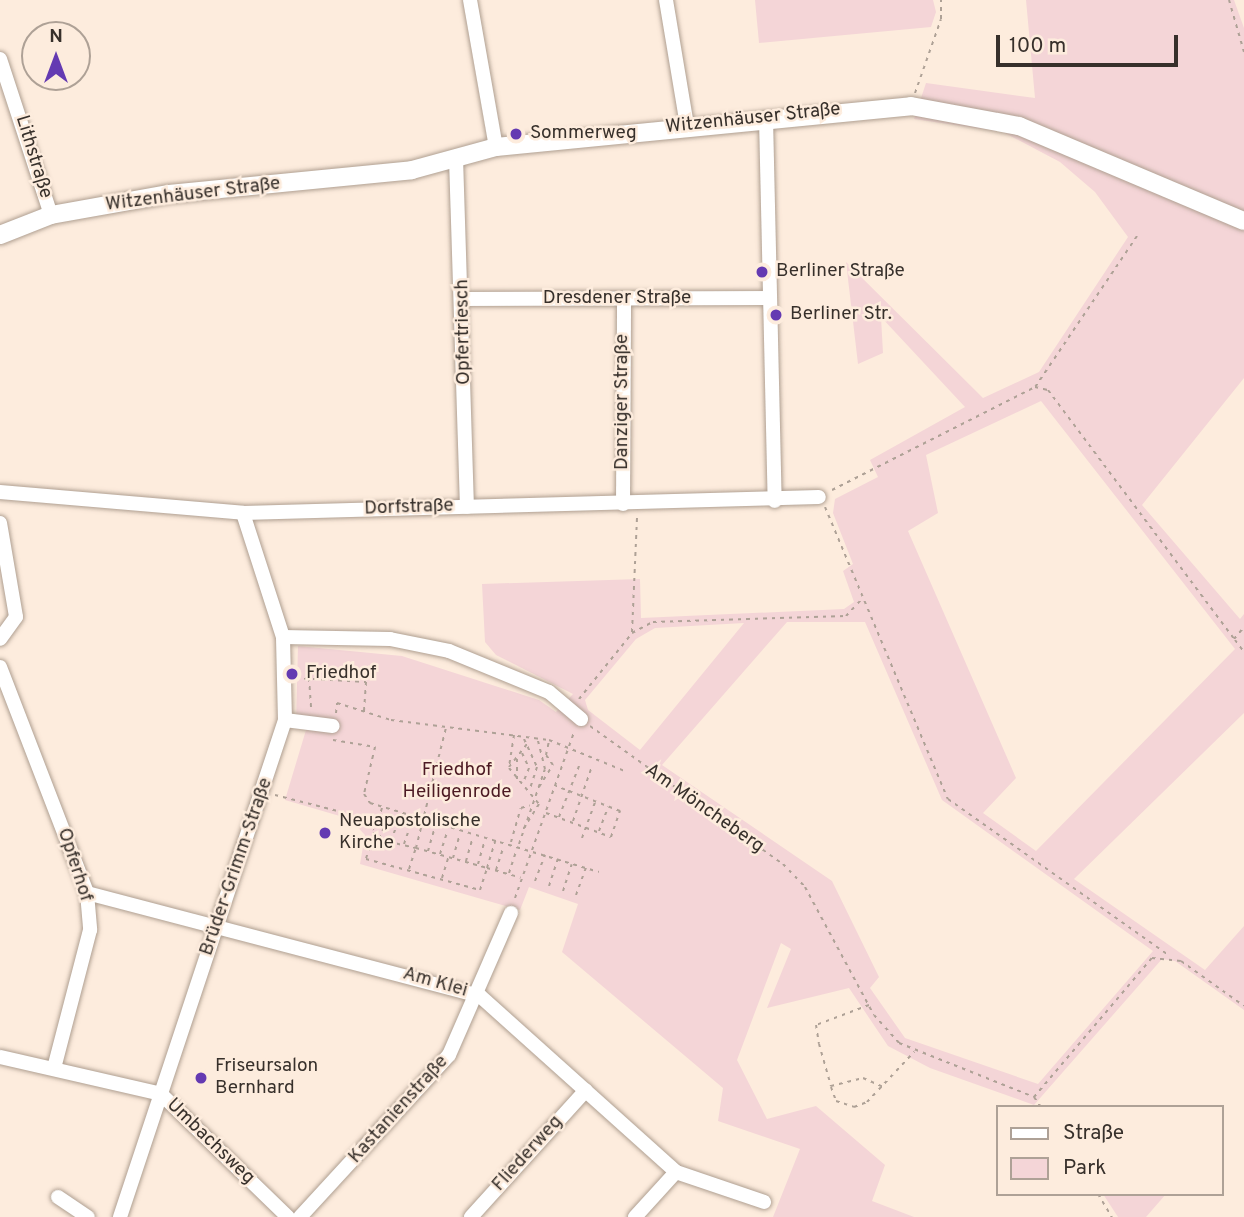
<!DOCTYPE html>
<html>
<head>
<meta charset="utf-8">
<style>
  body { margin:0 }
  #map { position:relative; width:1244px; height:1217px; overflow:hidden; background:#fdecdd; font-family:Overpass,sans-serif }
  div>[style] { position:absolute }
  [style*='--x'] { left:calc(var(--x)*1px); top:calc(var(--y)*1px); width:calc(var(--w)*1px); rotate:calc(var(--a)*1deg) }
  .green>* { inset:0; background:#f4d5d7 }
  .path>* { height:2px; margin-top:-1px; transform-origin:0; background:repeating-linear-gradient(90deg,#aea196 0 3.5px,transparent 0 8.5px) }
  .roads { filter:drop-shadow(0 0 2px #af9f91) drop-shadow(0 0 2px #af9f91) }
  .minor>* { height:14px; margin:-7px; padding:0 7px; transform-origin:7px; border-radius:7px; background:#fff }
  .major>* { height:18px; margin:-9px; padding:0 9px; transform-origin:9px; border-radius:9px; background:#fff }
  .dots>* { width:19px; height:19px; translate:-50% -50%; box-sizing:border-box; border:4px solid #fdecdd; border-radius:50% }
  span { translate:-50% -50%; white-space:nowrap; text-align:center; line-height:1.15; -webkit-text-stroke:5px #fdecdd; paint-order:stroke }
  .street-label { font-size:19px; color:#37302b }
  .poi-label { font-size:19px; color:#37302b }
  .left { translate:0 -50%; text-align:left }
  .park-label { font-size:19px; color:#4c1a23 }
  .legend { position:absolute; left:996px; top:1105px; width:228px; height:91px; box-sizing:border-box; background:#fdecdd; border:2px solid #aea196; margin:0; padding:9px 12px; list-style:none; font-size:21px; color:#37302b }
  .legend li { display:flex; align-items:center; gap:14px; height:35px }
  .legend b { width:35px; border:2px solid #aea196 }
  .north { position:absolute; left:21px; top:21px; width:70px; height:70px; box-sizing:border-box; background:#fdecdd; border:2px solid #aea196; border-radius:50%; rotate:0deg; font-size:19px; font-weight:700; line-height:28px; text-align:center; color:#37302b }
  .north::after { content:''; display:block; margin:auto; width:24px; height:32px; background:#643ab2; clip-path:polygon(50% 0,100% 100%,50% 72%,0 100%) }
  .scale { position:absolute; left:996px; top:35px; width:182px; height:32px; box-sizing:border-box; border:4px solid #37302b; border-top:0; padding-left:9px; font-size:21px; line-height:24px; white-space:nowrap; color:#37302b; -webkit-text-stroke:5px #fdecdd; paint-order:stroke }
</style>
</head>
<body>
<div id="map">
  <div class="green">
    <i style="clip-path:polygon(755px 0,933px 0,936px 12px,931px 27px,759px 43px)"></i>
    <i style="clip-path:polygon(evenodd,1026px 0,1234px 0,1244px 28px,1244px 378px,1142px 505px,1240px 619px,1244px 614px,1244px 713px,1074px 879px,1205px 970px,1244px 926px,1244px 1010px,1175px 961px,1162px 959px,1034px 1105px,930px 1068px,888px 1046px,849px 988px,767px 1008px,791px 949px,781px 943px,737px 1060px,767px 1119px,816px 1106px,885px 1165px,872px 1201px,914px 1217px,773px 1217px,800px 1149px,718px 1121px,723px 1088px,562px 952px,578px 904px,529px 887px,520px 910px,360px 864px,365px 835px,350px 819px,285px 800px,306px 730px,296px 725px,298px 646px,402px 656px,539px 700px,556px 712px,573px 694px,496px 655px,485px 642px,482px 584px,640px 579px,641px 618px,844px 609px,854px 602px,843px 571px,853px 564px,833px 513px,835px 499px,878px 477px,870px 460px,965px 407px,881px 317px,883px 353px,858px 364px,846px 262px,983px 398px,1039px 372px,1128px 237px,1095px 192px,1060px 162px,1003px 132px,914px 119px,926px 83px,1035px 98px,1026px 0,1041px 401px,1235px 649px,1036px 851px,983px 813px,1016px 778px,908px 531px,938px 513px,926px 455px,1041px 401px,1026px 0,787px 622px,865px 622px,942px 800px,1153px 951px,1038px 1084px,905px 1038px,870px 988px,879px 977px,832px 881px,662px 765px,787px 622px,1026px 0,744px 623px,640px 750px,588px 710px,585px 700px,636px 639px,655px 628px,744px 623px)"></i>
    <i style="clip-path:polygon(1103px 1194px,1166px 1194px,1146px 1217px,1118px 1217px)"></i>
  </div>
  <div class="path">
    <i style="--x:1229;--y:0;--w:54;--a:73.9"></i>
    <i style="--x:915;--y:93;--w:78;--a:-70.6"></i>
    <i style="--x:941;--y:19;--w:19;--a:-90"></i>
    <i style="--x:1137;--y:236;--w:182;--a:124"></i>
    <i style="--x:1035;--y:387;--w:13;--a:13"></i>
    <i style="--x:1048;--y:390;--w:311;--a:53.2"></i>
    <i style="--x:1234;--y:639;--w:16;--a:-50"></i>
    <i style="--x:832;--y:490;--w:228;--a:-26.9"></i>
    <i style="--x:825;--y:507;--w:317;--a:67.2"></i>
    <i style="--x:948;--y:799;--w:270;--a:35.3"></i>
    <i style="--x:632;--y:632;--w:116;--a:-87.5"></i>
    <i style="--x:1235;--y:640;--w:15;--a:53"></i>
    <i style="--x:296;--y:678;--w:70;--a:3.3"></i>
    <i style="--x:366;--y:682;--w:30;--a:94"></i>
    <i style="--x:309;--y:678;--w:32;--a:86"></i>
    <i style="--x:579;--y:699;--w:85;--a:-51.2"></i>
    <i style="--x:632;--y:633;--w:24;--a:-28"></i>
    <i style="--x:653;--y:622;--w:193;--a:-1.8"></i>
    <i style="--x:846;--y:616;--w:21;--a:-47"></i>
    <i style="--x:336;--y:713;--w:10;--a:-84"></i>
    <i style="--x:337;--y:703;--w:57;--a:17.5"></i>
    <i style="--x:391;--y:720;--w:159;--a:7.2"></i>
    <i style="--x:549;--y:740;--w:84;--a:22.3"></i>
    <i style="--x:590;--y:726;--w:237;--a:35.6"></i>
    <i style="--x:783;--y:864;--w:32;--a:46"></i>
    <i style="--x:805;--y:887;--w:145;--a:61.7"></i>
    <i style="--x:874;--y:1015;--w:38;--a:48"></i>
    <i style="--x:899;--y:1043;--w:145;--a:21.8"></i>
    <i style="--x:1034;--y:1097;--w:12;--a:55"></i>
    <i style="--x:514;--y:735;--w:33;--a:99"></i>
    <i style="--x:509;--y:768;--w:47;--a:50.2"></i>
    <i style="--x:539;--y:804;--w:31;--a:122"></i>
    <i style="--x:524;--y:739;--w:31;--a:65"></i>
    <i style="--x:537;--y:767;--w:22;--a:108"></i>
    <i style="--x:333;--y:740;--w:43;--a:9.5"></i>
    <i style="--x:375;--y:747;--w:48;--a:103.2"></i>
    <i style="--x:364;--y:794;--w:11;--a:56"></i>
    <i style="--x:370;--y:803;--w:239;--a:16.8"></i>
    <i style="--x:522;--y:753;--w:17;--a:65"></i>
    <i style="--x:529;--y:768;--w:16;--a:112"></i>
    <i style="--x:509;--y:767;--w:29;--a:-52"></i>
    <i style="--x:517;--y:779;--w:20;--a:-90"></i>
    <i style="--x:539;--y:787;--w:26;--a:-58"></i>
    <i style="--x:553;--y:765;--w:12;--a:-125"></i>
    <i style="--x:546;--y:755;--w:14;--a:-78"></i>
    <i style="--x:275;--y:795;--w:89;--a:14.3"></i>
    <i style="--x:361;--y:817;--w:18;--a:45"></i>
    <i style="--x:382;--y:808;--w:32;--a:108"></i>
    <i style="--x:372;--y:838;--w:45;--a:12.8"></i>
    <i style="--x:416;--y:848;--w:124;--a:-76"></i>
    <i style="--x:546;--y:813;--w:69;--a:20.3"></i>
    <i style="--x:611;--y:837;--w:28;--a:-71"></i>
    <i style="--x:620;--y:811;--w:69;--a:-158.7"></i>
    <i style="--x:559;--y:817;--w:55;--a:-68.6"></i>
    <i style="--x:573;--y:821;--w:55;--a:-70.9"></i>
    <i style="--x:599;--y:831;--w:26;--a:-69"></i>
    <i style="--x:582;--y:838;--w:38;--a:-70"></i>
    <i style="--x:372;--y:839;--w:21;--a:107"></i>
    <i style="--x:366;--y:859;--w:118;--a:15.2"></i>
    <i style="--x:480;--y:890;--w:23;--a:-72"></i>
    <i style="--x:487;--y:868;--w:35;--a:16"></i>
    <i style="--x:380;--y:839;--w:23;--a:-72"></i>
    <i style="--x:391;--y:841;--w:23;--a:-70"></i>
    <i style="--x:511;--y:842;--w:35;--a:-74"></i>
    <i style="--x:521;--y:808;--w:9;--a:-18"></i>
    <i style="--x:404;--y:844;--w:21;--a:-71"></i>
    <i style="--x:519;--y:844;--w:79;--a:-70.9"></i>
    <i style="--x:545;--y:769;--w:29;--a:-104"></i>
    <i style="--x:428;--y:851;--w:22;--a:-74"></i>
    <i style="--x:440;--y:854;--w:22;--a:-72"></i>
    <i style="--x:453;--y:858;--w:22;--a:-74"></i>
    <i style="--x:466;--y:861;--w:22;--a:-74"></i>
    <i style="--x:478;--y:864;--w:22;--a:-74"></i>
    <i style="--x:409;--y:869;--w:22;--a:-72"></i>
    <i style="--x:416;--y:848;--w:74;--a:15.7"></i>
    <i style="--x:487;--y:868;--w:30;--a:-73"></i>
    <i style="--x:496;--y:870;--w:22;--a:-72"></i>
    <i style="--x:509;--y:873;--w:22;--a:-72"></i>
    <i style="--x:442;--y:878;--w:21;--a:-73"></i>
    <i style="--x:535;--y:881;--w:28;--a:-69"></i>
    <i style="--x:549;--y:886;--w:28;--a:-72"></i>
    <i style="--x:563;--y:891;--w:28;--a:-72"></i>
    <i style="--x:576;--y:895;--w:29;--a:-70"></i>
    <i style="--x:515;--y:898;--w:176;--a:-70.4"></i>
    <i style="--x:869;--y:1005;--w:57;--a:159.3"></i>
    <i style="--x:816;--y:1025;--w:19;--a:81"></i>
    <i style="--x:819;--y:1044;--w:44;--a:74.1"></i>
    <i style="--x:831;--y:1086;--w:33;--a:-14"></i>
    <i style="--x:863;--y:1078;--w:22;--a:24"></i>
    <i style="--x:831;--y:1087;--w:15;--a:70"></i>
    <i style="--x:836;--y:1101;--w:19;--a:18"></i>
    <i style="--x:854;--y:1107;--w:14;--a:-21"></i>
    <i style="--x:867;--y:1102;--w:69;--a:-46.8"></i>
    <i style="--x:1034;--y:1097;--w:182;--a:-49.7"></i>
    <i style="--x:1152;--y:958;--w:29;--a:6"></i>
    <i style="--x:1181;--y:961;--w:77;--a:35.5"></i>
    <i style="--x:1098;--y:1194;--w:27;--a:59"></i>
  </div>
  <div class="roads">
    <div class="minor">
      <i style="--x:470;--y:0;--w:149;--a:80"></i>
      <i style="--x:666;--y:0;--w:127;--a:80.5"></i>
      <i style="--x:0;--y:59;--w:164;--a:71.9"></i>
      <i style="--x:766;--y:118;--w:383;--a:88.7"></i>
      <i style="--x:456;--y:158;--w:349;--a:88.2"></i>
      <i style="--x:465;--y:299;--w:303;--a:-0.2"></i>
      <i style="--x:0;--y:492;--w:244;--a:4.9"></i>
      <i style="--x:243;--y:513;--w:576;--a:-1.59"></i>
      <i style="--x:623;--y:504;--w:204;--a:-89.7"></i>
      <i style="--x:0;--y:523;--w:95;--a:80.3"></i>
      <i style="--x:16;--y:617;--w:27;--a:126"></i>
      <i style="--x:283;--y:637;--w:107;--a:1.1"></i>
      <i style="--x:390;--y:639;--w:60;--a:11.5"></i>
      <i style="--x:449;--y:651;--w:108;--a:22.3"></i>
      <i style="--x:549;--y:692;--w:42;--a:40.2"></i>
      <i style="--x:0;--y:667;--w:242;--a:68.9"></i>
      <i style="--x:87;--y:893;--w:37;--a:85"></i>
      <i style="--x:90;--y:930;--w:143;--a:104.6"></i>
      <i style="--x:285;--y:720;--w:48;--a:7.1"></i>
      <i style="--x:87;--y:893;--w:406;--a:14.7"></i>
      <i style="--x:480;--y:996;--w:263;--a:41.9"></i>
      <i style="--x:676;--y:1172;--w:93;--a:18.8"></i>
      <i style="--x:0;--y:1057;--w:165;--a:12.9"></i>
      <i style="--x:161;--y:1094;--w:177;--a:44.1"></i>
      <i style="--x:58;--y:1197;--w:36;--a:34"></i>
      <i style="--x:120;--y:1217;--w:524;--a:-71.63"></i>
      <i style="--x:285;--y:720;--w:83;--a:-91.4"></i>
      <i style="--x:283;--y:637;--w:130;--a:-107.9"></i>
      <i style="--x:300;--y:1217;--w:220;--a:-47.4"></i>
      <i style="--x:449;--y:1055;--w:155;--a:-66.4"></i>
      <i style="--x:471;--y:1217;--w:171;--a:-47.8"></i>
      <i style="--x:635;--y:1217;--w:61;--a:-47.7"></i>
    </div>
    <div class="major">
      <i style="--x:0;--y:235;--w:55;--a:-21.4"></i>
      <i style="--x:51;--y:215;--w:120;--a:-10.1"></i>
      <i style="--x:169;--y:194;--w:244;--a:-5.6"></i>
      <i style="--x:412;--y:170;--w:87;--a:-15.3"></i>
      <i style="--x:496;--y:147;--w:417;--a:-5.6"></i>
      <i style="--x:911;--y:106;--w:110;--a:10.5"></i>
      <i style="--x:1019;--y:126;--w:244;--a:22.9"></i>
    </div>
  </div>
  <div class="dots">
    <i style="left:516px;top:134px;background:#643ab2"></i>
    <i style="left:762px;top:272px;background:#643ab2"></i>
    <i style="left:776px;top:315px;background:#643ab2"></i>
    <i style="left:292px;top:674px;background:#643ab2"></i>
    <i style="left:325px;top:833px;background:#643ab2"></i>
    <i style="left:201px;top:1078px;background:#643ab2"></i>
  </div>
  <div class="street-label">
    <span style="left:753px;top:119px;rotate:-6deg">Witzenhäuser Straße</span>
    <span style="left:33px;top:157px;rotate:73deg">Lithstraße</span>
    <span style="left:193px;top:195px;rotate:-7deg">Witzenhäuser Straße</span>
    <span style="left:617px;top:299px">Dresdener Straße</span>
    <span style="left:464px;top:332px;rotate:-91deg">Opfertriesch</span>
    <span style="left:623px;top:402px;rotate:-90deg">Danziger Straße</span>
    <span style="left:409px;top:508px;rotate:-2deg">Dorfstraße</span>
    <span style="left:704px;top:809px;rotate:35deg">Am Möncheberg</span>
    <span style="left:74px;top:865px;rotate:72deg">Opferhof</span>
    <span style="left:237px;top:867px;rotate:-71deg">Brüder-Grimm-Straße</span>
    <span style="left:435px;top:983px;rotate:16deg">Am Klei</span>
    <span style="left:399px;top:1110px;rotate:-48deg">Kastanienstraße</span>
    <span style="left:210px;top:1142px;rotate:44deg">Umbachsweg</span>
    <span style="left:528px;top:1154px;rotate:-48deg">Fliederweg</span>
  </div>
  <div class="poi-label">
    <span class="left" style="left:530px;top:134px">Sommerweg</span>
    <span class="left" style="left:776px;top:272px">Berliner Straße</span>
    <span class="left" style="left:790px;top:315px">Berliner Str.</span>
    <span class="left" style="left:306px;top:674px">Friedhof</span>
    <span class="left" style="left:339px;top:833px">Neuapostolische<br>Kirche</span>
    <span class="left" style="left:215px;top:1078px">Friseursalon<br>Bernhard</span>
  </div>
  <div class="park-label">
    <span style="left:457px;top:782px">Friedhof<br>Heiligenrode</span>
  </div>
  <ul class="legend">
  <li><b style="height:9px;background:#fff"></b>Straße</li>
  <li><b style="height:19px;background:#f4d5d7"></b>Park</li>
  </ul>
  <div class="north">N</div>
  <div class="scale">100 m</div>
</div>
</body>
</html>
